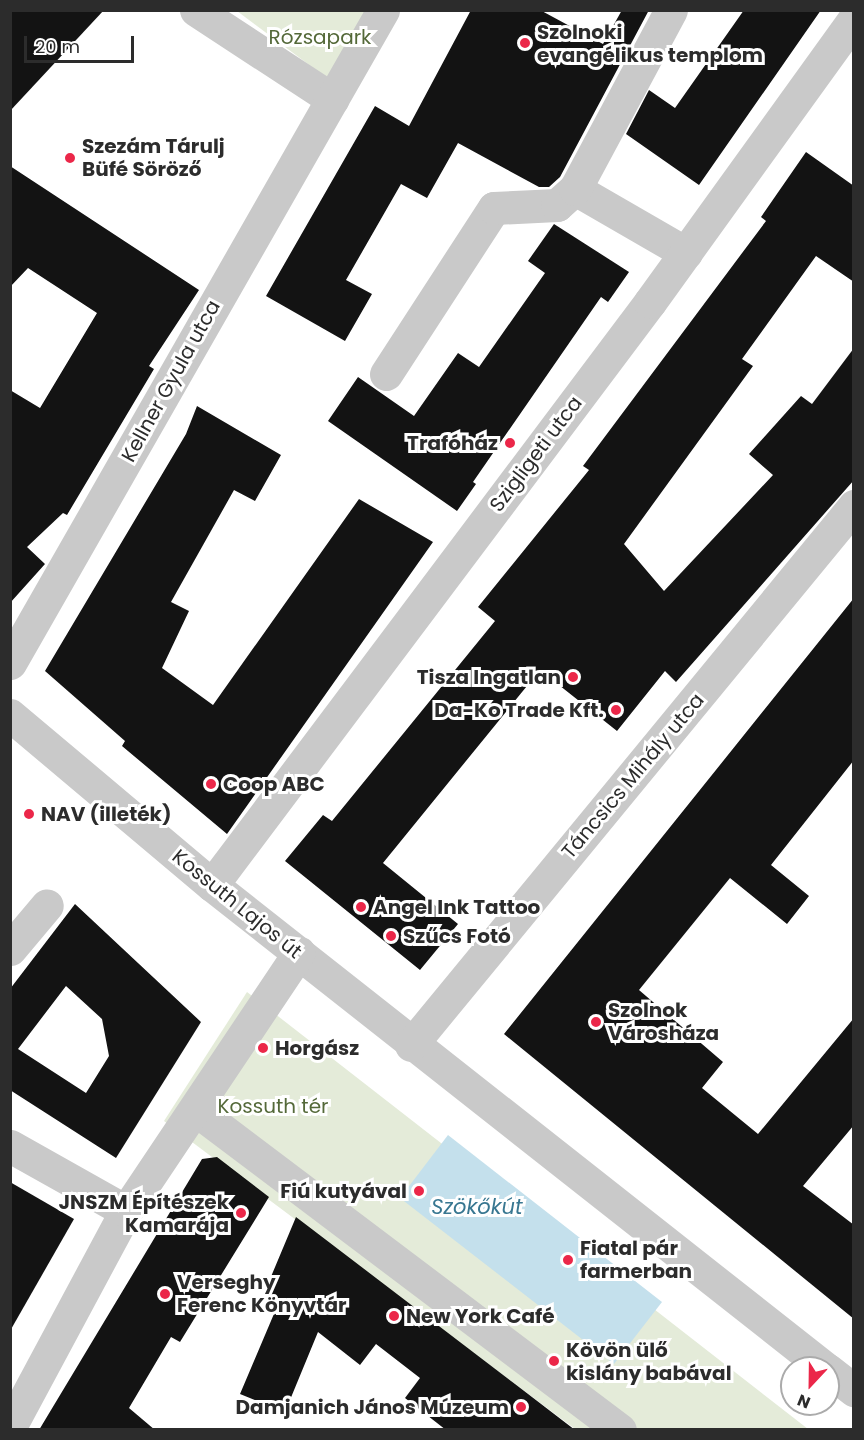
<!DOCTYPE html>
<html>
<head>
<meta charset="utf-8">
<style>
  body { margin:0 }
  #map { position:relative; width:864px; height:1440px; overflow:hidden; background:#fff; font-family:Poppins,sans-serif }
  div>[style] { position:absolute }
  [style*='--x'] { left:calc(var(--x)*1px); top:calc(var(--y)*1px); width:calc(var(--w)*1px); rotate:calc(var(--a)*1deg) }
  .green>* { inset:0; background:#e4ebd9 }
  .water>* { inset:0; background:#c4e0ec }
  .building>* { inset:0; background:#131313 }
  .minor>* { height:33px; margin:-16.5px; padding:0 16.5px; transform-origin:16.5px; border-radius:16.5px; background:#c9c9c9 }
  .dots>* { width:16px; height:16px; translate:-50% -50%; box-sizing:border-box; border:3px solid #fff; border-radius:50% }
  span { translate:-50% -50%; white-space:nowrap; text-align:center; line-height:1.15; -webkit-text-stroke:6px #fff; paint-order:stroke }
  .poi-label { font-size:20px; color:#2c2c2c; font-weight:700 }
  .left { translate:0 -50%; text-align:left }
  .right { translate:-100% -50%; text-align:right }
  .park-label { font-size:20px; color:#546939 }
  .street-label { font-size:20px; color:#2c2c2c }
  .water-label { font-size:21px; color:#387791; font-style:italic }
  .frame { position:absolute; inset:0; border:12px solid #2c2c2c; pointer-events:none }
  .north { position:absolute; left:780px; top:1356px; width:60px; height:60px; box-sizing:border-box; background:#fff; border:2px solid #ababab; border-radius:50%; rotate:202deg; font-size:16px; font-weight:700; line-height:24px; text-align:center; color:#2c2c2c }
  .north::after { content:''; display:block; margin:auto; width:21px; height:27px; background:#eb2749; clip-path:polygon(50% 0,100% 100%,50% 72%,0 100%) }
  .scale { position:absolute; left:24px; top:36px; width:110px; height:27px; box-sizing:border-box; border:3px solid #2c2c2c; border-top:0; padding-left:8px; font-size:18px; line-height:21px; white-space:nowrap; color:#2c2c2c; -webkit-text-stroke:4px #fff; paint-order:stroke }
</style>
</head>
<body>
<div id="map">
  <div class="green">
    <i style="clip-path:polygon(237px 11px,369px 11px,328px 79px)"></i>
    <i style="clip-path:polygon(247px 992px,808px 1429px,575px 1429px,164px 1121px)"></i>
  </div>
  <div class="water">
    <i style="clip-path:polygon(448px 1135px,662px 1302px,614px 1364px,400px 1198px)"></i>
  </div>
  <div class="building">
    <i style="clip-path:polygon(10px 10px,104px 10px,10px 111px)"></i>
    <i style="clip-path:polygon(471px 10px,540px 10px,603px 44px,622px 10px,649px 10px,560px 177px,549px 187px,539px 187px,458px 143px,427px 198px,401px 184px,346px 280px,372px 294px,345px 341px,266px 296px,375px 106px,409px 126px)"></i>
    <i style="clip-path:polygon(744px 10px,821px 10px,699px 185px,626px 134px,649px 90px,675px 108px)"></i>
    <i style="clip-path:polygon(806px 152px,854px 186px,854px 282px,816px 256px,742px 359px,753px 366px,624px 544px,664px 591px,773px 475px,749px 454px,801px 396px,812px 404px,854px 348px,854px 480px,676px 682px,665px 671px,617px 731px,540px 670px,383px 863px,458px 924px,420px 970px,285px 861px,323px 815px,332px 821px,495px 621px,478px 607px,589px 470px,583px 466px,766px 221px,761px 217px)"></i>
    <i style="clip-path:polygon(10px 166px,199px 290px,149px 366px,154px 369px,67px 515px,63px 513px,27px 547px,45px 564px,10px 603px,10px 390px,40px 408px,97px 313px,28px 268px,10px 287px)"></i>
    <i style="clip-path:polygon(554px 224px,629px 272px,608px 302px,601px 297px,473px 482px,476px 484px,457px 511px,328px 421px,358px 377px,414px 416px,458px 353px,479px 367px,545px 273px,528px 261px)"></i>
    <i style="clip-path:polygon(197px 406px,281px 455px,255px 501px,234px 490px,171px 602px,189px 611px,162px 668px,213px 705px,359px 499px,433px 542px,227px 834px,122px 746px,125px 741px,45px 671px,186px 434px)"></i>
    <i style="clip-path:polygon(854px 598px,854px 760px,771px 865px,809px 896px,787px 924px,730px 878px,639px 990px,723px 1062px,702px 1088px,758px 1134px,854px 1018px,854px 1125px,803px 1186px,854px 1225px,854px 1319px,504px 1034px)"></i>
    <i style="clip-path:polygon(evenodd,75px 904px,201px 1022px,116px 1158px,10px 1090px,10px 989px,75px 904px,66px 986px,102px 1019px,109px 1056px,86px 1093px,18px 1049px,66px 986px)"></i>
    <i style="clip-path:polygon(217px 1157px,269px 1197px,180px 1342px,171px 1337px,129px 1408px,155px 1430px,39px 1430px,202px 1159px)"></i>
    <i style="clip-path:polygon(10px 1182px,74px 1219px,10px 1331px)"></i>
    <i style="clip-path:polygon(296px 1217px,515px 1384px,575px 1430px,446px 1430px,405px 1398px,420px 1378px,376px 1344px,360px 1365px,318px 1332px,285px 1412px,240px 1394px,279px 1302px,265px 1291px)"></i>
  </div>
  <div class="minor">
    <i style="--x:196;--y:10;--w:163;--a:33.2"></i>
    <i style="--x:575;--y:189;--w:128;--a:30"></i>
    <i style="--x:386;--y:374;--w:198;--a:-57"></i>
    <i style="--x:494;--y:208;--w:63;--a:-2.7"></i>
    <i style="--x:557;--y:205;--w:24;--a:-42"></i>
    <i style="--x:575;--y:189;--w:203;--a:-61.8"></i>
    <i style="--x:10;--y:663;--w:752;--a:-60.26"></i>
    <i style="--x:10;--y:715;--w:264;--a:40.1"></i>
    <i style="--x:212;--y:885;--w:780;--a:38.24"></i>
    <i style="--x:212;--y:885;--w:729;--a:-53.08"></i>
    <i style="--x:650;--y:302;--w:349;--a:-54.2"></i>
    <i style="--x:10;--y:949;--w:57;--a:-49.9"></i>
    <i style="--x:411;--y:1045;--w:698;--a:-50.58"></i>
    <i style="--x:196;--y:1110;--w:531;--a:37.04"></i>
    <i style="--x:10;--y:1146;--w:133;--a:29.3"></i>
    <i style="--x:828;--y:1370;--w:33;--a:38"></i>
    <i style="--x:10;--y:1427;--w:245;--a:-61.8"></i>
    <i style="--x:126;--y:1211;--w:311;--a:-56.2"></i>
  </div>
  <div class="dots">
    <i style="left:525px;top:43px;background:#eb2749"></i>
    <i style="left:70px;top:158px;background:#eb2749"></i>
    <i style="left:510px;top:443px;background:#eb2749"></i>
    <i style="left:573px;top:677px;background:#eb2749"></i>
    <i style="left:616px;top:710px;background:#eb2749"></i>
    <i style="left:211px;top:784px;background:#eb2749"></i>
    <i style="left:29px;top:814px;background:#eb2749"></i>
    <i style="left:361px;top:907px;background:#eb2749"></i>
    <i style="left:391px;top:936px;background:#eb2749"></i>
    <i style="left:596px;top:1022px;background:#eb2749"></i>
    <i style="left:263px;top:1048px;background:#eb2749"></i>
    <i style="left:419px;top:1191px;background:#eb2749"></i>
    <i style="left:241px;top:1213px;background:#eb2749"></i>
    <i style="left:568px;top:1260px;background:#eb2749"></i>
    <i style="left:165px;top:1294px;background:#eb2749"></i>
    <i style="left:394px;top:1316px;background:#eb2749"></i>
    <i style="left:554px;top:1361px;background:#eb2749"></i>
    <i style="left:521px;top:1407px;background:#eb2749"></i>
  </div>
  <div class="poi-label">
    <span class="left" style="left:537px;top:44px">Szolnoki<br>evangélikus templom</span>
    <span class="left" style="left:82px;top:158px">Szezám Tárulj<br>Büfé Söröző</span>
    <span class="right" style="left:498px;top:443px">Trafóház</span>
    <span class="right" style="left:561px;top:677px">Tisza Ingatlan</span>
    <span class="right" style="left:604px;top:710px">Da-Ko Trade Kft.</span>
    <span class="left" style="left:223px;top:784px">Coop ABC</span>
    <span class="left" style="left:41px;top:814px">NAV (illeték)</span>
    <span class="left" style="left:373px;top:907px">Angel Ink Tattoo</span>
    <span class="left" style="left:403px;top:936px">Szűcs Fotó</span>
    <span class="left" style="left:608px;top:1022px">Szolnok<br>Városháza</span>
    <span class="left" style="left:275px;top:1048px">Horgász</span>
    <span class="right" style="left:407px;top:1191px">Fiú kutyával</span>
    <span class="right" style="left:229px;top:1214px">JNSZM Építészek<br>Kamarája</span>
    <span class="left" style="left:580px;top:1260px">Fiatal pár<br>farmerban</span>
    <span class="left" style="left:177px;top:1294px">Verseghy<br>Ferenc Könyvtár</span>
    <span class="left" style="left:406px;top:1316px">New York Café</span>
    <span class="left" style="left:566px;top:1362px">Kövön ülő<br>kislány babával</span>
    <span class="right" style="left:509px;top:1407px">Damjanich János Múzeum</span>
  </div>
  <div class="park-label">
    <span style="left:320px;top:37px">Rózsapark</span>
    <span style="left:273px;top:1106px">Kossuth tér</span>
  </div>
  <div class="street-label">
    <span style="left:171px;top:381px;rotate:-61deg">Kellner Gyula utca</span>
    <span style="left:536px;top:454px;rotate:-53deg">Szigligeti utca</span>
    <span style="left:633px;top:776px;rotate:-50deg">Táncsics Mihály utca</span>
    <span style="left:237px;top:904px;rotate:39deg">Kossuth Lajos út</span>
  </div>
  <div class="water-label">
    <span style="left:477px;top:1207px">Szökőkút</span>
  </div>
  <div class="frame"></div>
  <div class="north">N</div>
  <div class="scale">20 m</div>
</div>
</body>
</html>
